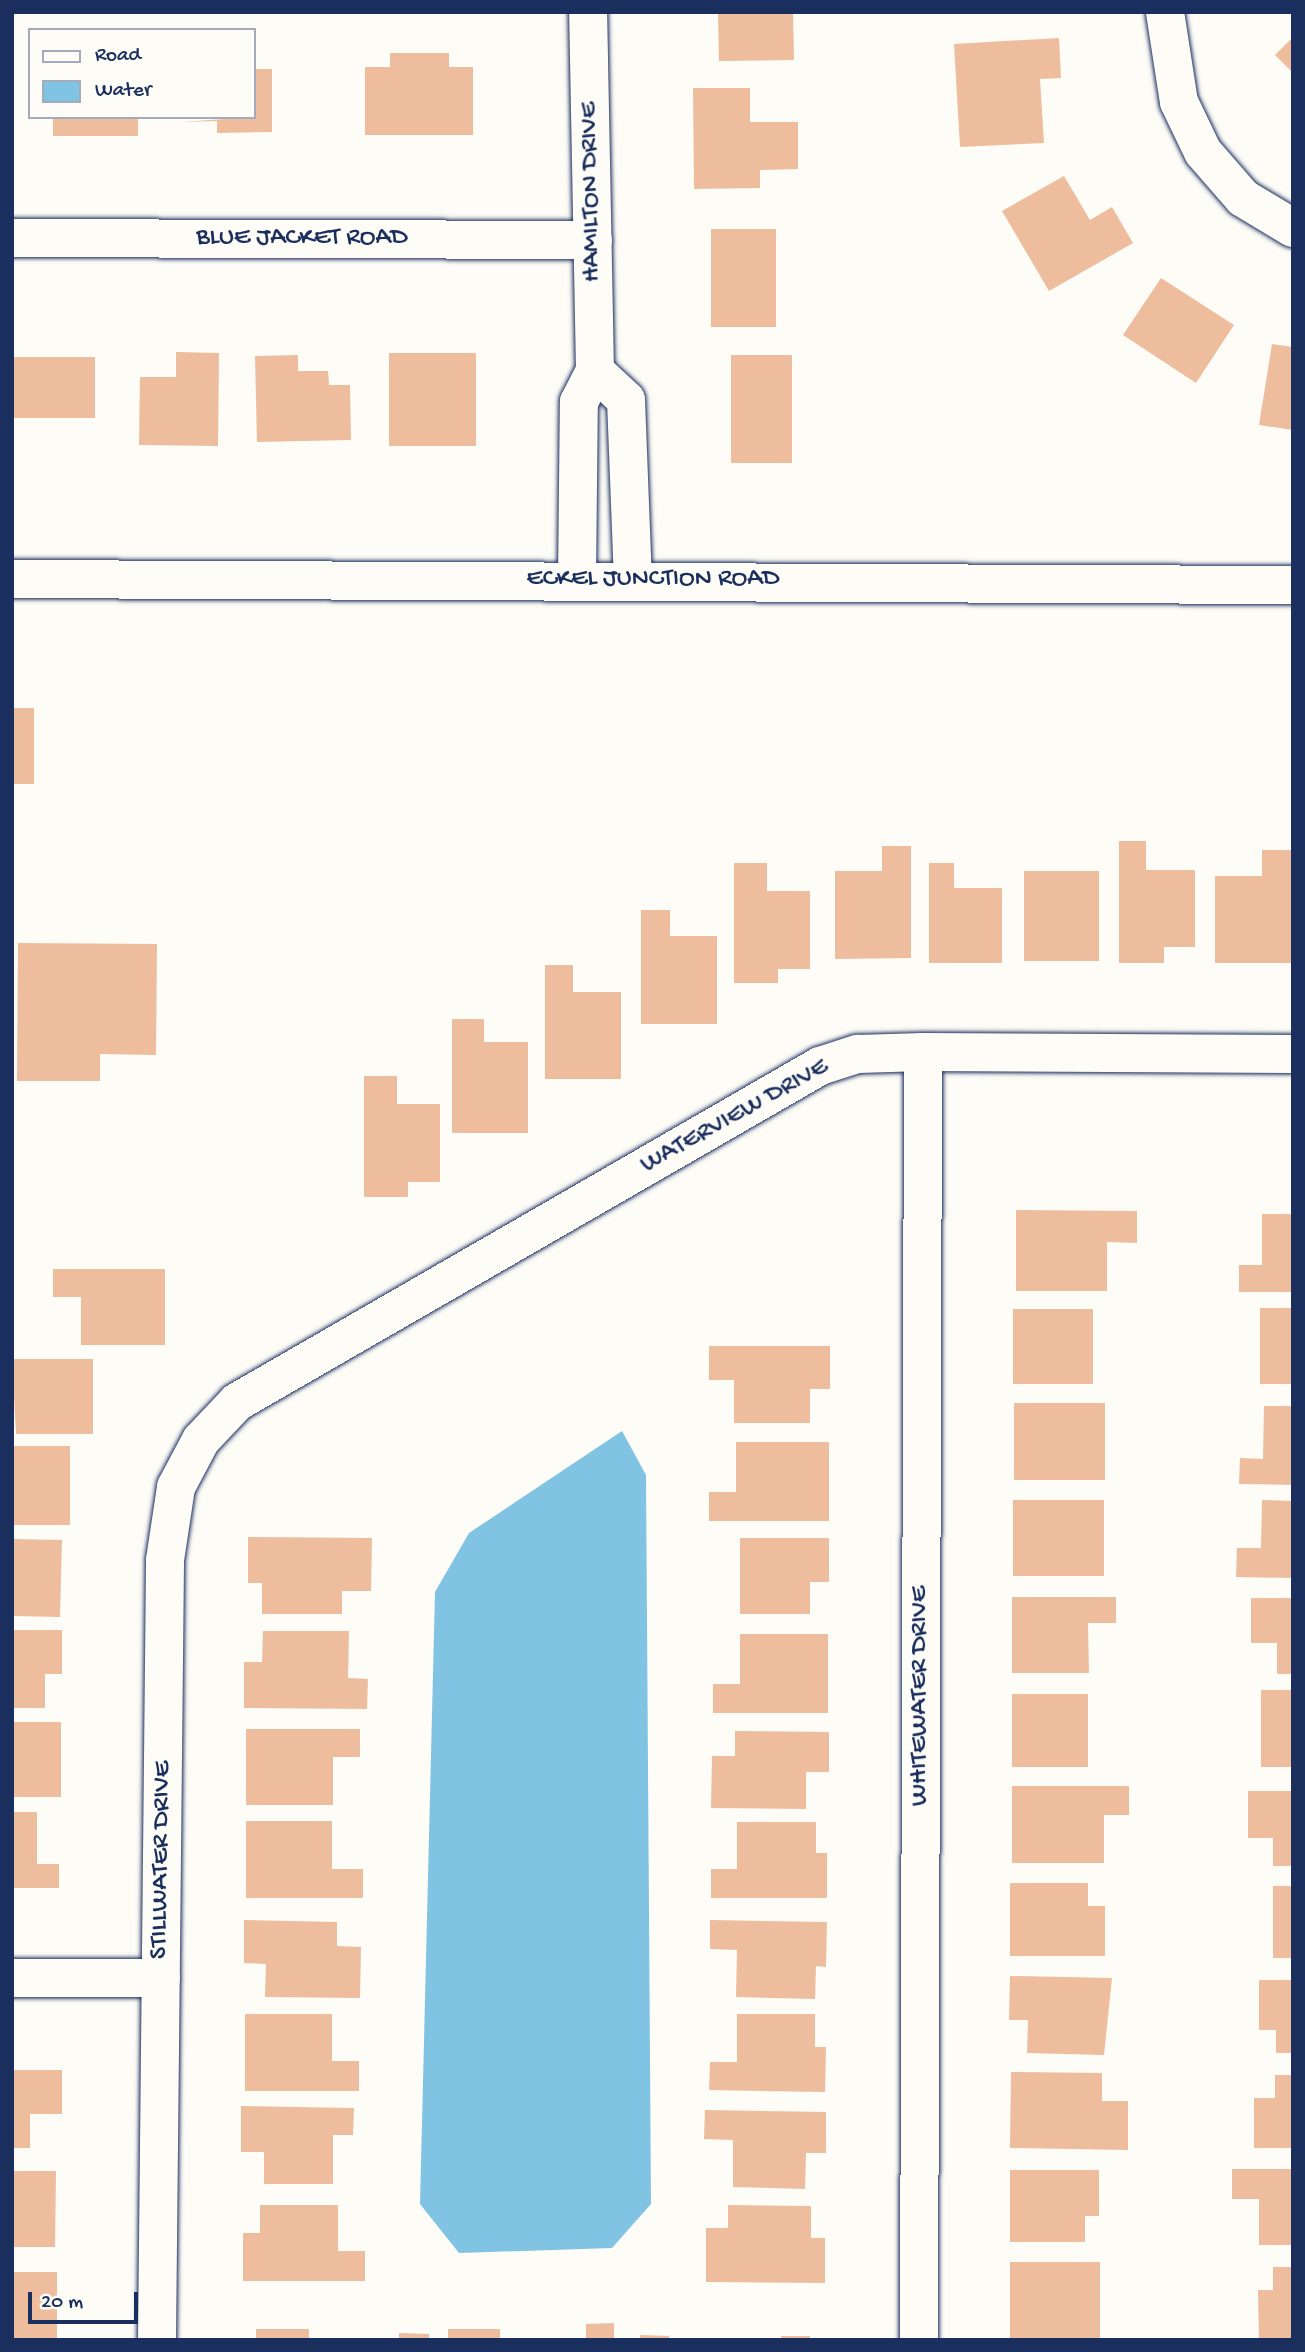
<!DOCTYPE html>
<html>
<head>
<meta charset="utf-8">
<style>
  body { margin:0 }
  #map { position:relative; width:1305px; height:2352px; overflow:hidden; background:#fdfcf7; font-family:"Gochi Hand",sans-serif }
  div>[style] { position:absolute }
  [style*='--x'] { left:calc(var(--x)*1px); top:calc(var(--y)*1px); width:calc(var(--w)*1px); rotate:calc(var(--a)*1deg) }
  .water>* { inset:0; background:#81c3e2 }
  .building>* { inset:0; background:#edbd9d }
  .roads { filter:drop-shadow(0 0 2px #1b2f5e) drop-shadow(0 0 2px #1b2f5e) }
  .minor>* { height:38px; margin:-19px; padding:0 19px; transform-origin:19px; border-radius:19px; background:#fdfcf7 }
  span { translate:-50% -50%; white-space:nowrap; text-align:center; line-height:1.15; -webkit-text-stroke:5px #fdfcf7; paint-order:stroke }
  .street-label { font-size:26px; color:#1b2f5e }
  .frame { position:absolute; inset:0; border:14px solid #1b2f5e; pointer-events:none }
  .legend { position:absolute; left:28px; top:28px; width:228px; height:91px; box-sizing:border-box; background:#fdfcf7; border:2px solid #a3aaba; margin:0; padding:9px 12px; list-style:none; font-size:21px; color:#1b2f5e }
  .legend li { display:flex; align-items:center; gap:14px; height:35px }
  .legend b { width:35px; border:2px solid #a3aaba }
  .scale { position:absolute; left:28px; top:2292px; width:110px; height:32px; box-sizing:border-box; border:4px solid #1b2f5e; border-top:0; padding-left:9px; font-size:21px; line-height:24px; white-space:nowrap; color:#1b2f5e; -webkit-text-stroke:5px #fdfcf7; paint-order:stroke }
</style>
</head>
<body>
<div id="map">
  <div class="water">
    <i style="clip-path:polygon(622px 1431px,646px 1475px,651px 2204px,612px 2248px,459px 2253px,420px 2204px,435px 1592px,469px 1533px)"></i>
  </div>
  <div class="building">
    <i style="clip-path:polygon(718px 12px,793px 12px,794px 60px,719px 61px)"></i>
    <i style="clip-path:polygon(1293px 37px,1293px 73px,1275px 55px)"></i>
    <i style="clip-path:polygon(1059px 38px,1061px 78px,1040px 79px,1044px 143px,960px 147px,954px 44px)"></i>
    <i style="clip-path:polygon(390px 53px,449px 53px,449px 67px,473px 67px,473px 135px,365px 135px,365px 67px,390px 67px)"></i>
    <i style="clip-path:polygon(254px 69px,272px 69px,272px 132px,217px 133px,217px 121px,181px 122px,254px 117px)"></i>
    <i style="clip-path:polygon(693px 88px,750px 88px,750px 122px,798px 122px,798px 169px,760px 170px,760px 188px,694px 189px)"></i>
    <i style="clip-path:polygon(53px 117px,138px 117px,138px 136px,53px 136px)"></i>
    <i style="clip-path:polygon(1064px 176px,1090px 220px,1112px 207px,1133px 243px,1049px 291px,1002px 211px)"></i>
    <i style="clip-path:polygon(711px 229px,776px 229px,776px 327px,711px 327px)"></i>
    <i style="clip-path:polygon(1161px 278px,1234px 325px,1196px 383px,1123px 335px)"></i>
    <i style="clip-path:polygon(1272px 344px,1293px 347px,1293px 430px,1259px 425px)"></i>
    <i style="clip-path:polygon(176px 352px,219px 353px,218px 446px,139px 445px,140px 377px,176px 377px)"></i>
    <i style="clip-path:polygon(389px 353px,476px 353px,476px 446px,389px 446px)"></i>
    <i style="clip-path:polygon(298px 355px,298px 371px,328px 371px,329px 385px,350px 385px,351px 440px,257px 442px,255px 356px)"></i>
    <i style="clip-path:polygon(731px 355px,792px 355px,792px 463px,731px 463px)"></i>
    <i style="clip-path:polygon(13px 357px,95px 357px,95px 418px,13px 418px)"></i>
    <i style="clip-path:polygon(12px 708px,34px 708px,34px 784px,12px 784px)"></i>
    <i style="clip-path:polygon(1119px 841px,1146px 841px,1146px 870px,1195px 870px,1195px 947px,1164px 947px,1164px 963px,1119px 963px)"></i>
    <i style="clip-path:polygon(882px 846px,911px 846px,911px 958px,835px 959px,835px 871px,882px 871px)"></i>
    <i style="clip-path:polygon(1262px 850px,1291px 850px,1291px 963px,1215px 963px,1215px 876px,1262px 876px)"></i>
    <i style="clip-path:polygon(734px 863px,767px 863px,767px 891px,810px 891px,810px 969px,778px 969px,778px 983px,734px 983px)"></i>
    <i style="clip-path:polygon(929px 863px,954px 863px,954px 888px,1002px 888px,1002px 963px,929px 963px)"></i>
    <i style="clip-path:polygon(1024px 871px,1099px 871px,1099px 961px,1024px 961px)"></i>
    <i style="clip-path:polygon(641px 910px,670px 910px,670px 936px,717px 936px,717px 1024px,641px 1024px)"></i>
    <i style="clip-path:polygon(18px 943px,157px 944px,156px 1055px,100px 1054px,100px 1081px,17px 1081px)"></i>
    <i style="clip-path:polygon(545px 965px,573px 965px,573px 992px,621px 992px,621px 1079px,545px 1079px)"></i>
    <i style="clip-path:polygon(452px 1019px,484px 1019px,484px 1042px,528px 1042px,528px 1133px,452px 1133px)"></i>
    <i style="clip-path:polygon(364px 1076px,397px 1076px,397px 1104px,440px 1104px,440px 1182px,408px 1182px,408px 1197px,364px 1197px)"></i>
    <i style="clip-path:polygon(1016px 1210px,1137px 1211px,1137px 1243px,1107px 1242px,1107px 1291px,1016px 1291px)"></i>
    <i style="clip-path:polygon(1262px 1214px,1293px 1214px,1293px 1292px,1239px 1292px,1239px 1265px,1262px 1265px)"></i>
    <i style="clip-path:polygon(53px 1269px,165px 1269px,165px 1345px,81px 1345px,81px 1297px,53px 1297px)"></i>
    <i style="clip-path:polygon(1260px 1308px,1293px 1308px,1293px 1384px,1260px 1384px)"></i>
    <i style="clip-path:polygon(1013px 1309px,1093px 1309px,1093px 1384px,1013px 1384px)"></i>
    <i style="clip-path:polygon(709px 1346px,830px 1346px,830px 1389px,810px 1389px,810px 1423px,734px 1423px,734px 1380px,709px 1380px)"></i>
    <i style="clip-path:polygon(12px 1359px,93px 1359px,93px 1434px,16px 1434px)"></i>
    <i style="clip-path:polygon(1014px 1403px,1105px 1403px,1105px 1480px,1014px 1480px)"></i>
    <i style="clip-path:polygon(1264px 1406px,1293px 1406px,1293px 1485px,1239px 1484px,1240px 1458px,1263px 1459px)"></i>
    <i style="clip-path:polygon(736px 1442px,829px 1442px,829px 1521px,709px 1521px,709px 1492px,736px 1492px)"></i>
    <i style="clip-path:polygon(12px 1446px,70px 1446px,70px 1525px,12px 1525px)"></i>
    <i style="clip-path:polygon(1013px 1500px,1104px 1500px,1104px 1576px,1013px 1576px)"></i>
    <i style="clip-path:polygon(1262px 1500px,1293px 1501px,1293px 1578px,1236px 1577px,1237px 1548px,1261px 1548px)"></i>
    <i style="clip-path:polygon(248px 1537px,372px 1538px,371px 1591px,342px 1591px,342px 1614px,262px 1614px,262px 1583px,248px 1583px)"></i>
    <i style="clip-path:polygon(740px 1538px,829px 1538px,829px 1582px,810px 1582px,810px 1614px,740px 1614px)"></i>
    <i style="clip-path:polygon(12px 1539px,62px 1540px,60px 1617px,12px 1616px)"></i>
    <i style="clip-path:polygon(1012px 1597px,1116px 1597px,1116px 1623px,1088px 1623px,1089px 1673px,1012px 1673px)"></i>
    <i style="clip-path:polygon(1251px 1598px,1293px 1598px,1293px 1674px,1277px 1674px,1277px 1643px,1251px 1643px)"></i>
    <i style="clip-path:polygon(12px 1630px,62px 1630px,62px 1674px,45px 1674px,45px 1708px,12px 1708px)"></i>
    <i style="clip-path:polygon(263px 1631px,349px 1631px,348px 1678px,368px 1679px,367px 1709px,244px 1708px,244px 1662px,262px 1662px)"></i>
    <i style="clip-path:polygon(740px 1634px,828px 1634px,828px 1713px,713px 1713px,713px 1684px,740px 1684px)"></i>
    <i style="clip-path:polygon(1261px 1690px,1293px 1690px,1293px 1767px,1261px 1767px)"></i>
    <i style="clip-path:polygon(1012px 1694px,1088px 1694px,1088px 1767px,1012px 1767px)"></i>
    <i style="clip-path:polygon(12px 1722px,61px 1722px,61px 1797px,12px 1797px)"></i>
    <i style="clip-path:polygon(246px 1729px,360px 1729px,360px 1757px,333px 1757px,333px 1805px,246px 1805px)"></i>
    <i style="clip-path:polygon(735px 1731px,829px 1732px,829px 1772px,806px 1772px,806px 1809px,711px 1808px,712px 1756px,735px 1756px)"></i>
    <i style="clip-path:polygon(1012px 1786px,1129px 1786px,1129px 1815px,1104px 1815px,1104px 1863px,1012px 1863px)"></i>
    <i style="clip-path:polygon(1248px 1791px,1293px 1791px,1293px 1866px,1273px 1866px,1273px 1838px,1248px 1838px)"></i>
    <i style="clip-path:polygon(12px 1812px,37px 1812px,37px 1864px,59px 1864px,59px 1888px,12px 1888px)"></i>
    <i style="clip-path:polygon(246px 1821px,332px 1821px,332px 1869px,363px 1869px,363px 1898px,246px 1898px)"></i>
    <i style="clip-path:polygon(737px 1822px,816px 1822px,816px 1853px,827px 1853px,827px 1898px,711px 1898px,711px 1869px,737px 1869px)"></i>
    <i style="clip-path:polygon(1010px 1883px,1088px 1883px,1088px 1906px,1105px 1906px,1105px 1956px,1010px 1956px)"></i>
    <i style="clip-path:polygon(1273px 1886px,1293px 1886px,1293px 1958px,1273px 1958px)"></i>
    <i style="clip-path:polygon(244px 1920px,337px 1922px,337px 1946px,361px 1947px,360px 1998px,265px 1997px,266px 1964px,244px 1963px)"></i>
    <i style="clip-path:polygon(710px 1920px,827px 1922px,826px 1967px,816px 1966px,815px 1999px,736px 1997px,737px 1950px,710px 1949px)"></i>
    <i style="clip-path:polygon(1010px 1976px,1112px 1978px,1104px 2055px,1027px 2053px,1028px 2020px,1009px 2020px)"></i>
    <i style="clip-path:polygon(1259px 1980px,1293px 1980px,1293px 2053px,1276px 2053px,1276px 2030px,1259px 2030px)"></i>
    <i style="clip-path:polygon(245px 2014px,332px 2014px,332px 2061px,359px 2061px,359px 2091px,245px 2091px)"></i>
    <i style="clip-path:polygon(737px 2014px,815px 2014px,815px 2047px,826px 2047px,825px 2092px,709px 2090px,710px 2062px,737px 2062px)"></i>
    <i style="clip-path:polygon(12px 2070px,62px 2070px,62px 2114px,30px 2114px,30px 2148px,12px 2148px)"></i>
    <i style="clip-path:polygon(1011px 2072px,1102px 2073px,1102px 2101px,1128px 2101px,1128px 2150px,1010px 2148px)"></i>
    <i style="clip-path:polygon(1275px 2075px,1293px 2075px,1293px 2148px,1254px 2148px,1254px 2098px,1275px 2098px)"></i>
    <i style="clip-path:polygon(241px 2106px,354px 2108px,353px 2135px,333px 2135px,333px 2184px,264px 2184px,264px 2152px,241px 2152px)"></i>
    <i style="clip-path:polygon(705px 2110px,826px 2112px,826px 2153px,806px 2153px,805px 2189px,733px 2187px,733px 2140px,704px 2139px)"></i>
    <i style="clip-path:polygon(1232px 2169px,1293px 2169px,1293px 2245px,1259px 2245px,1259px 2199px,1232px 2199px)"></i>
    <i style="clip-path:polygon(1010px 2170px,1099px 2170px,1099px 2216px,1085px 2216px,1085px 2242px,1010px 2242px)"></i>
    <i style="clip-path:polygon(12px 2171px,56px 2171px,55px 2247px,12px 2247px)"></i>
    <i style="clip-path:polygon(260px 2205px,338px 2205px,338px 2251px,365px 2251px,365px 2281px,243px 2281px,243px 2233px,260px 2233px)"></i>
    <i style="clip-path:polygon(728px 2205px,811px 2206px,811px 2238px,825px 2238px,825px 2283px,706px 2282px,706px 2228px,728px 2228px)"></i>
    <i style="clip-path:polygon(1010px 2262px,1100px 2262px,1100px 2340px,1010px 2340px)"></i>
    <i style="clip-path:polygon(1273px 2267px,1293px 2267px,1293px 2340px,1259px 2340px,1258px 2290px,1273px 2290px)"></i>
    <i style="clip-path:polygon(12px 2272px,57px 2272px,57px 2340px,12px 2340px)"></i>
    <i style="clip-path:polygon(614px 2323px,614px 2340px,586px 2340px,586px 2324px)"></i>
    <i style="clip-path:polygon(256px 2329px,309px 2329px,309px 2340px,256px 2340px)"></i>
    <i style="clip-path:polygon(448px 2329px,500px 2329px,500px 2340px,448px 2340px)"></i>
    <i style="clip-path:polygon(399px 2333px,429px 2334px,429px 2340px,399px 2340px)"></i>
    <i style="clip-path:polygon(640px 2335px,669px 2336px,669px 2340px,640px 2340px)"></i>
    <i style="clip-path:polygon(781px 2336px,810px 2336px,810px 2340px,781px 2340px)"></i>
  </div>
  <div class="roads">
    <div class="minor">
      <i style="--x:1165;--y:12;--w:91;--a:81.2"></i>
      <i style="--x:1179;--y:102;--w:55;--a:64.4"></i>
      <i style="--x:1203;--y:152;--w:61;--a:49"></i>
      <i style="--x:1243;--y:198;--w:58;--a:31"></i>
      <i style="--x:12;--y:238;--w:581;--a:0.2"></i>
      <i style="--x:595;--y:371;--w:42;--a:43.1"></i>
      <i style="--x:626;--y:400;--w:180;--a:87.8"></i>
      <i style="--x:12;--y:579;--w:1281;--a:0.27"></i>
      <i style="--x:577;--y:580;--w:178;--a:-89.4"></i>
      <i style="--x:579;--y:402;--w:35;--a:-63"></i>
      <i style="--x:595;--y:371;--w:359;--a:-91.1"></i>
      <i style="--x:12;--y:1978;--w:149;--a:0"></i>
      <i style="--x:157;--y:2340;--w:780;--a:-89.41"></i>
      <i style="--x:165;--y:1560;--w:74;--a:-81.4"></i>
      <i style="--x:176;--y:1487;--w:53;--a:-62"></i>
      <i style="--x:201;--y:1440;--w:52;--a:-46.5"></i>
      <i style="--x:237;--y:1402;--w:673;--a:-29.96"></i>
      <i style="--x:820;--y:1066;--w:40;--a:-18"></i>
      <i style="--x:858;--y:1054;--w:65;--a:-1.8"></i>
      <i style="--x:923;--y:1052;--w:370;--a:0.3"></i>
      <i style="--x:919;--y:2340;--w:1288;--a:-89.82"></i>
    </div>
  </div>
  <div class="street-label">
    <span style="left:592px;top:192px;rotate:-91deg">HAMILTON DRIVE</span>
    <span style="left:302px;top:239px">BLUE JACKET ROAD</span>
    <span style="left:653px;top:580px">ECKEL JUNCTION ROAD</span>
    <span style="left:735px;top:1117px;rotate:-29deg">WATERVIEW DRIVE</span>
    <span style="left:921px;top:1696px;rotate:-90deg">WHITEWATER DRIVE</span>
    <span style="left:162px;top:1860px;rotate:-89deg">STILLWATER DRIVE</span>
  </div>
  <div class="frame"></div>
  <ul class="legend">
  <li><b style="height:9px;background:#fdfcf7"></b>Road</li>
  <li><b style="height:19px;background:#81c3e2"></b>Water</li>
  </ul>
  <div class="scale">20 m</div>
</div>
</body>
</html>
